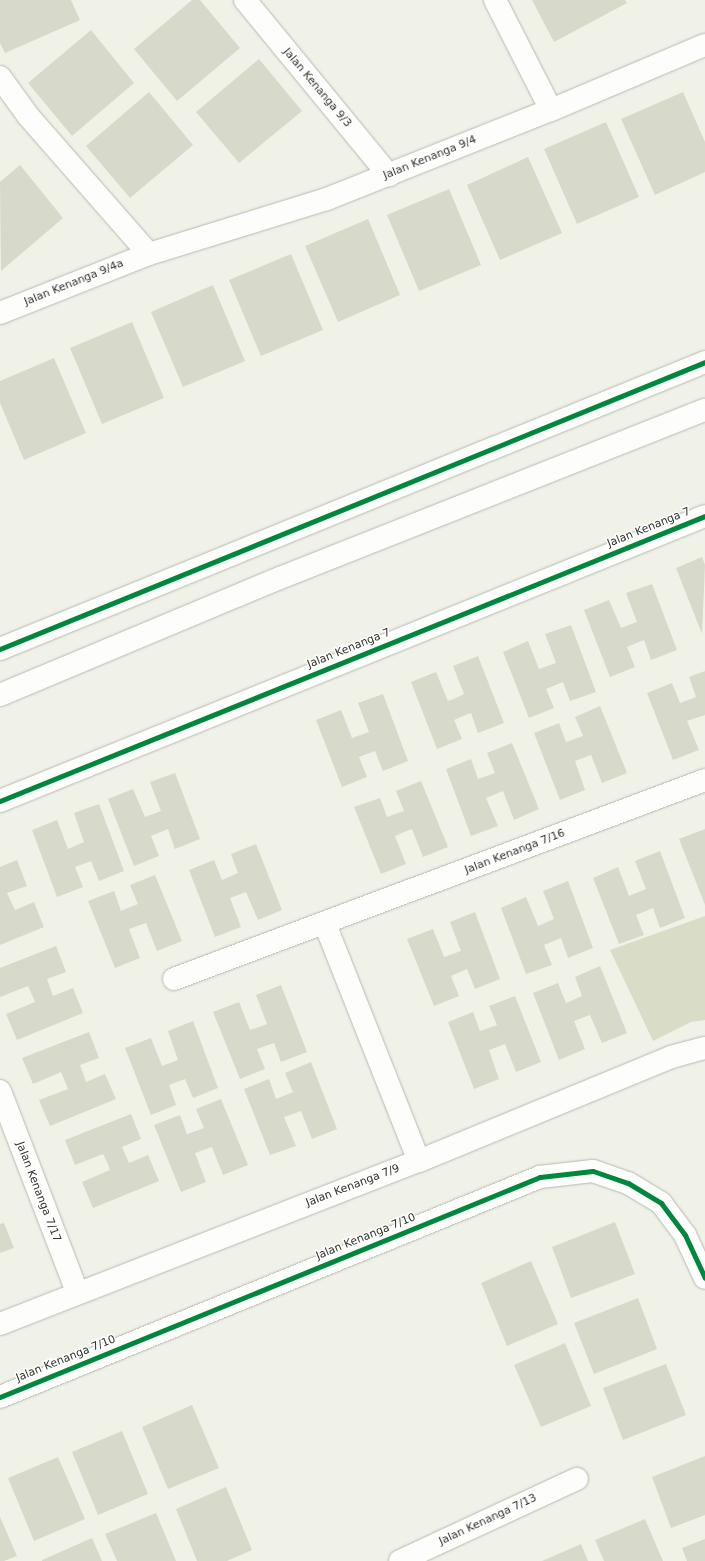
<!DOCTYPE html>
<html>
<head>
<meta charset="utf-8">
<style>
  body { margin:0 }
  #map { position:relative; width:705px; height:1561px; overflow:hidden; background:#f0f2e8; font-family:"DejaVu Sans",sans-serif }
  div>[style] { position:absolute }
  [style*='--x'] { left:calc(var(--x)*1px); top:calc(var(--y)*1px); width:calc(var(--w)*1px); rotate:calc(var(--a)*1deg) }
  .green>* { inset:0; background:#d9dcc7 }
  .building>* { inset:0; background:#d7d9cb }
  .roads { filter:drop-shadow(0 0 1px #b7b9b2) drop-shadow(0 0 1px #b7b9b2) }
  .minor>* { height:22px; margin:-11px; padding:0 11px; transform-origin:11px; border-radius:11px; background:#fdfdfc }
  .cycleway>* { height:5px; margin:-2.5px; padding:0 2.5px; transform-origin:2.5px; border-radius:2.5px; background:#00873e }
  span { translate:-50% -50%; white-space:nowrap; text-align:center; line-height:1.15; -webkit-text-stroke:3px #fff; paint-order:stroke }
  .street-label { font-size:11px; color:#30312b }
</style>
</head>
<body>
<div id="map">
  <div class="green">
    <i style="clip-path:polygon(705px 916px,705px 1020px,691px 1022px,653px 1041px,610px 950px)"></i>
  </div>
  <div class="building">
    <i style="clip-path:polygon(0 0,71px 0,80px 20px,5px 53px,0 43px)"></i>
    <i style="clip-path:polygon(192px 0,200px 0,240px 48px,177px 101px,134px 49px)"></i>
    <i style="clip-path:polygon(532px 0,625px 0,627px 3px,554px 42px)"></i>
    <i style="clip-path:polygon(91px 30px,134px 83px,72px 136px,28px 83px)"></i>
    <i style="clip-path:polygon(259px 59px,302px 111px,239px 163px,196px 112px)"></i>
    <i style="clip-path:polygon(149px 92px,193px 145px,130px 198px,86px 146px)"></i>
    <i style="clip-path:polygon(683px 92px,705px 142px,705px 172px,655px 195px,621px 119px)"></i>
    <i style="clip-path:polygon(606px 122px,639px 197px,577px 224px,544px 149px)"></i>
    <i style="clip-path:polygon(528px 157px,562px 233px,500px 260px,467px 185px)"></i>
    <i style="clip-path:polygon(20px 165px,63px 218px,1px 271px,0 182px)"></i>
    <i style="clip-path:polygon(449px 189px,481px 265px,419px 291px,387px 215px)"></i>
    <i style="clip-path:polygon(368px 219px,400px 295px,338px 322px,305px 246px)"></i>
    <i style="clip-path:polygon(291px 254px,323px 330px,261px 356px,229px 280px)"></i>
    <i style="clip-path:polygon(213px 285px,245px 361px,183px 387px,151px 312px)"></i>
    <i style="clip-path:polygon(132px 322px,164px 398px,102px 424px,70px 348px)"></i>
    <i style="clip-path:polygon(54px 358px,86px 433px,24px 460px,0 403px,0 381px)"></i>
    <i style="clip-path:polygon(702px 557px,705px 565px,702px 634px,676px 568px)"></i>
    <i style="clip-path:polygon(652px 584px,677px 650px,651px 660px,644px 640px,627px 647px,635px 667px,610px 677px,584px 610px,609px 600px,621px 628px,637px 622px,626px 593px)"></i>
    <i style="clip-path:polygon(571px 625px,596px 692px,570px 701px,563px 682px,546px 689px,554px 708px,529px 718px,503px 652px,528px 641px,539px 669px,556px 663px,545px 634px)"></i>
    <i style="clip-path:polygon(478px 656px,504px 723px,478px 733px,471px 713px,463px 716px,454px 720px,462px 739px,437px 749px,411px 682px,436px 672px,448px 701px,456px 698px,464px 694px,453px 666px)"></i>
    <i style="clip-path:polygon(705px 671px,705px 715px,687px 721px,699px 750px,673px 760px,647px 693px,672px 683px,680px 703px,696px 697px,689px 677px)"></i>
    <i style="clip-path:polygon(383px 694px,408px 761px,383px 771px,375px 751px,359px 757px,367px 777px,342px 787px,316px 720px,341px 710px,352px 738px,369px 732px,358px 703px)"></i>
    <i style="clip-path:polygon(600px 706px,627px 773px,602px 783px,591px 755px,575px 761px,585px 790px,560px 800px,534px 733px,559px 723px,566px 742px,583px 736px,575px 717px)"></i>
    <i style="clip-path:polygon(512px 743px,539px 809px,514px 820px,503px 791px,486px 798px,498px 826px,471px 836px,446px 769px,471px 759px,478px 779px,495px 773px,487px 753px)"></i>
    <i style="clip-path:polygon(175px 773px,200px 839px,175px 849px,168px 829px,151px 836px,159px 856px,134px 866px,108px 799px,133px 789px,145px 817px,161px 811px,150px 782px)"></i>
    <i style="clip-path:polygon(421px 781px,448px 847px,423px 857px,412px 829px,404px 832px,395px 836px,406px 864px,381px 874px,354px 807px,380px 798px,387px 817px,404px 811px,396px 791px)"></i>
    <i style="clip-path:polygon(99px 804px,124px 871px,99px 881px,91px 861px,75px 867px,83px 887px,57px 897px,32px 830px,57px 820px,68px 849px,84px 842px,74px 813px)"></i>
    <i style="clip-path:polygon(705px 829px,705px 905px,679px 839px)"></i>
    <i style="clip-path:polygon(256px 844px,282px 910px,258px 920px,246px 892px,230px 898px,241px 927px,215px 937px,189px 870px,214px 860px,222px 880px,238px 873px,231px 854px)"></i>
    <i style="clip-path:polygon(660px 851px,685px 918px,660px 928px,653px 908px,636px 915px,644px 935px,619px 944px,593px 878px,618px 867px,629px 896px,646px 889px,635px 861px)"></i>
    <i style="clip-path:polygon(17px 860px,27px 886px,7px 893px,15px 910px,34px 902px,44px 927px,0 945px,0 867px)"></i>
    <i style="clip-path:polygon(155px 875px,182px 941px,157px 951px,146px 923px,129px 929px,140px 958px,115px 968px,88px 901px,114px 891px,121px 911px,130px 907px,138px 904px,130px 885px)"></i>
    <i style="clip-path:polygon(568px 881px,593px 948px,568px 958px,561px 938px,544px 945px,552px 965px,526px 974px,501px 908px,526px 897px,538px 926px,554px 919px,543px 891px)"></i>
    <i style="clip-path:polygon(475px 912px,500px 979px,475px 989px,467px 969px,451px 976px,459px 996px,434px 1006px,407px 939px,433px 929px,444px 957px,461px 951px,450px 922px)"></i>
    <i style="clip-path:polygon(56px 946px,66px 972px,47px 979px,53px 996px,73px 988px,83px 1013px,17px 1040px,6px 1014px,35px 1002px,28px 986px,0 997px,0 968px)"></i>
    <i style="clip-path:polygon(600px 966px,627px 1033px,602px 1043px,590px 1015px,574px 1021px,585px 1049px,559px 1060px,533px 993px,558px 983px,566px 1003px,582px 996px,575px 977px)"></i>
    <i style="clip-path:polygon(281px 985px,307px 1052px,281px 1062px,274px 1043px,257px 1049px,265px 1069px,240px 1079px,213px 1012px,239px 1002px,250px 1030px,259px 1027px,267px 1024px,256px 995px)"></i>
    <i style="clip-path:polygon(515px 996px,541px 1062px,516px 1072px,505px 1044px,489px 1050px,499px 1079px,474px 1089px,448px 1022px,473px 1012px,480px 1031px,497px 1025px,489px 1006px)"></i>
    <i style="clip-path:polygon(193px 1021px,218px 1088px,193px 1098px,185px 1079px,169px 1085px,176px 1105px,151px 1115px,125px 1048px,151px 1038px,162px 1066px,178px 1060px,168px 1031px)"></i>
    <i style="clip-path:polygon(89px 1032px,99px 1058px,80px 1065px,83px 1073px,86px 1082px,105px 1074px,116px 1099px,50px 1126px,39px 1100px,68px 1089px,61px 1072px,33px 1084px,22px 1058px)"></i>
    <i style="clip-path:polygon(311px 1062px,337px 1129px,312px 1139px,301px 1111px,293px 1114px,284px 1117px,296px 1146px,270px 1155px,244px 1089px,269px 1079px,276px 1099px,293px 1092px,285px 1073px)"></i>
    <i style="clip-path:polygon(221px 1099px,248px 1165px,223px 1175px,212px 1147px,195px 1153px,206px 1182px,181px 1192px,154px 1125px,180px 1115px,187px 1134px,196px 1131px,204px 1128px,196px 1109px)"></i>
    <i style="clip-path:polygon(131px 1114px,141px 1139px,122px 1147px,129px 1163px,148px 1155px,159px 1181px,93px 1208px,82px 1182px,110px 1170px,107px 1162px,103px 1154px,75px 1165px,65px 1140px)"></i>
    <i style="clip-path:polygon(615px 1222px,635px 1274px,571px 1298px,552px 1247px)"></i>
    <i style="clip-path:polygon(4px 1223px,14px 1248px,0 1253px,0 1224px)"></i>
    <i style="clip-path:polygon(531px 1261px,558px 1324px,507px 1346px,481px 1283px)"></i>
    <i style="clip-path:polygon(638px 1298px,657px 1349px,594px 1374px,574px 1323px)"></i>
    <i style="clip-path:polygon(565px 1343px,591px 1406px,541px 1427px,514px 1365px)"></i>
    <i style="clip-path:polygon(666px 1364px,686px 1415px,623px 1440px,603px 1388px)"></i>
    <i style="clip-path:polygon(192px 1405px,219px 1468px,168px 1489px,142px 1427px)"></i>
    <i style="clip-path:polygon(122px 1431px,148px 1494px,98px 1515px,72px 1452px)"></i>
    <i style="clip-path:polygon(705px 1456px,705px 1515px,671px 1528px,652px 1477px)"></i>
    <i style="clip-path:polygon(58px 1457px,85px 1519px,34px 1541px,8px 1478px)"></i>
    <i style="clip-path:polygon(226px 1487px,252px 1550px,227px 1561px,197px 1561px,176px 1509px)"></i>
    <i style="clip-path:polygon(156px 1513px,176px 1561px,117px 1561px,105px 1534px)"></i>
    <i style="clip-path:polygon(0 1517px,17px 1556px,4px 1561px,0 1561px)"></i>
    <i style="clip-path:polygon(645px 1519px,663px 1561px,604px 1561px,595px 1540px)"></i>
    <i style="clip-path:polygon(92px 1538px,102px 1561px,42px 1561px,42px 1560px)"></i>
    <i style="clip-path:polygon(705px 1539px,705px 1561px,687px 1561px,682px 1548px)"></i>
    <i style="clip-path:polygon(581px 1544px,588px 1561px,542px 1561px)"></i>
  </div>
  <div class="roads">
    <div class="minor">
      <i style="--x:245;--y:0;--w:227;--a:50.6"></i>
      <i style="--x:495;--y:0;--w:123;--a:63"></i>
      <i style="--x:0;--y:77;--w:49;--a:54.1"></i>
      <i style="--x:29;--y:117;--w:182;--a:48.8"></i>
      <i style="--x:0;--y:313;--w:160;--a:-21.6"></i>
      <i style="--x:149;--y:254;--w:186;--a:-17.2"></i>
      <i style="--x:327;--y:199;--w:241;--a:-21.7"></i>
      <i style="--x:551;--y:110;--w:167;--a:-22.9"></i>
      <i style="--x:0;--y:649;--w:761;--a:-22.15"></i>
      <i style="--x:0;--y:695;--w:303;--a:-22.7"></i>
      <i style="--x:280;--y:578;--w:457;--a:-21.6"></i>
      <i style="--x:0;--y:801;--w:760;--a:-22.01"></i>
      <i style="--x:325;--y:924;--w:255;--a:68.4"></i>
      <i style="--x:174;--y:979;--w:567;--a:-20.54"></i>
      <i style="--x:0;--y:1091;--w:215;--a:69"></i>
      <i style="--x:0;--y:1324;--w:450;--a:-21.3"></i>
      <i style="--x:419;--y:1161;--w:273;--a:-22.4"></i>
      <i style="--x:671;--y:1057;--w:35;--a:-15"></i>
      <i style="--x:0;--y:1397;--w:583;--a:-22.17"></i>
      <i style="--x:540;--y:1177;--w:53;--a:-6.5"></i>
      <i style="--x:593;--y:1171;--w:37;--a:19"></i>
      <i style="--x:628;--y:1183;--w:39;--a:31"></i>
      <i style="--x:661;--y:1203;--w:40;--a:53"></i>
      <i style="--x:685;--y:1235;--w:47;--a:65.1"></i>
      <i style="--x:400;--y:1561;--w:195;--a:-24.9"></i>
    </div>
  </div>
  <div class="cycleway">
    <i style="--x:0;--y:649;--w:761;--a:-22.15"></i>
    <i style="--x:0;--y:801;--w:760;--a:-22.01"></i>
    <i style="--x:0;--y:1397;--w:583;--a:-22.17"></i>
    <i style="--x:540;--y:1177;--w:53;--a:-6.5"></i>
    <i style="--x:593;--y:1171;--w:37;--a:19"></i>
    <i style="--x:628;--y:1183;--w:39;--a:31"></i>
    <i style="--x:661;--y:1203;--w:40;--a:53"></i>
    <i style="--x:685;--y:1235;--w:47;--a:65.1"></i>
  </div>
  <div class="street-label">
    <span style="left:317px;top:88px;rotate:50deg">Jalan Kenanga 9/3</span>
    <span style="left:430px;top:158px;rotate:-22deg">Jalan Kenanga 9/4</span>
    <span style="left:74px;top:283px;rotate:-22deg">Jalan Kenanga 9/4a</span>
    <span style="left:649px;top:528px;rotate:-22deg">Jalan Kenanga 7</span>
    <span style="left:349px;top:649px;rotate:-22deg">Jalan Kenanga 7</span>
    <span style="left:515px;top:852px;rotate:-21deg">Jalan Kenanga 7/16</span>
    <span style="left:353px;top:1186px;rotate:-21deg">Jalan Kenanga 7/9</span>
    <span style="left:38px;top:1192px;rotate:69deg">Jalan Kenanga 7/17</span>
    <span style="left:366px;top:1237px;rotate:-22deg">Jalan Kenanga 7/10</span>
    <span style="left:66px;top:1359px;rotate:-22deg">Jalan Kenanga 7/10</span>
    <span style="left:488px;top:1520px;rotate:-25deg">Jalan Kenanga 7/13</span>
  </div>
</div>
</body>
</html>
